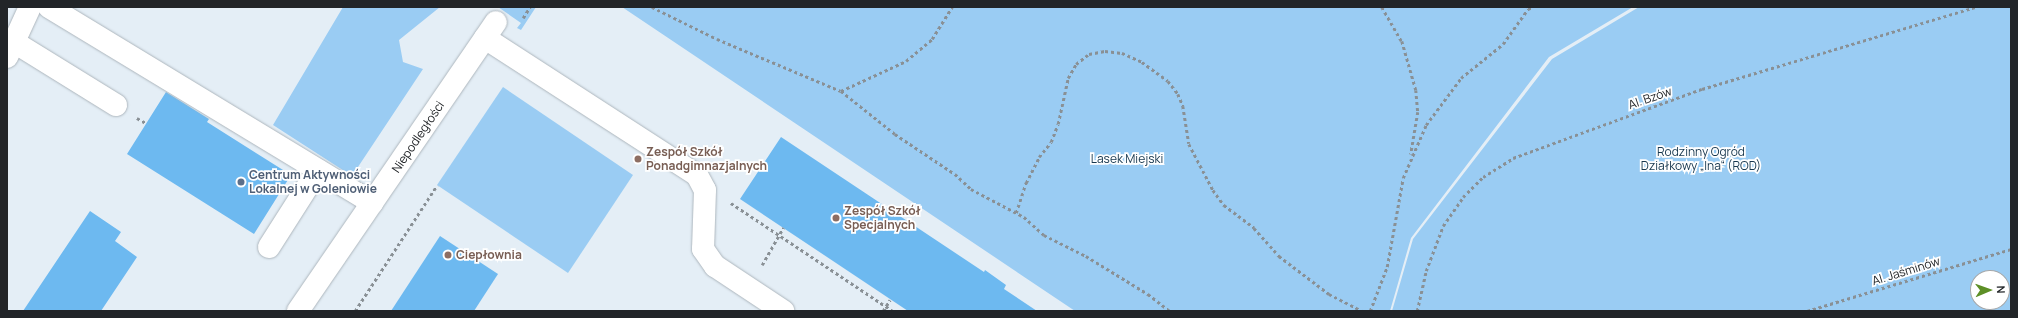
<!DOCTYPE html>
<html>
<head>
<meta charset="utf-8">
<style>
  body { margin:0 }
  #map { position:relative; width:2018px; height:318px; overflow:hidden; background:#e4eef6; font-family:Manrope,sans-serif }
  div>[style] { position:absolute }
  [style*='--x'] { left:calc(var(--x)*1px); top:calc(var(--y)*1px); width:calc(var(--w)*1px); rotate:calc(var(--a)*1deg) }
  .green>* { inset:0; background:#9accf3 }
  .building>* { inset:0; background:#6db9f0 }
  .path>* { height:2.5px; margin-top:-1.25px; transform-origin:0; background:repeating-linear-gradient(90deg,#899095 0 3px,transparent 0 6px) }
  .roads { filter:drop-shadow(0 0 1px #adb6bd) drop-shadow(0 0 1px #adb6bd) }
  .minor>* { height:22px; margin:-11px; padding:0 11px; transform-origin:11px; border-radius:11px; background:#fff }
  .dots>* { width:11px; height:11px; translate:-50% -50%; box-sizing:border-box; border:2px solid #fff; border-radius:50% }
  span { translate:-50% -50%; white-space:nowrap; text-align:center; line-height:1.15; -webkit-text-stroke:3.5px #fff; paint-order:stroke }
  .street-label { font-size:12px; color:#222528 }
  .education-label { font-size:12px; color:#785e54; font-weight:700 }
  .left { translate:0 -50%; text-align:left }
  .park-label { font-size:12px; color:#17374e }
  .service-label { font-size:12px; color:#4e5e75; font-weight:700 }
  .frame { position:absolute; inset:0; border:8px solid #222528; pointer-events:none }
  .north { position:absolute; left:1970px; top:270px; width:40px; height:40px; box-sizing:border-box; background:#fff; border:1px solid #a7a8a9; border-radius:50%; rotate:88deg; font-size:11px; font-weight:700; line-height:16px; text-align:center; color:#222528 }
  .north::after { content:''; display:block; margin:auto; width:14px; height:18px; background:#5d8f26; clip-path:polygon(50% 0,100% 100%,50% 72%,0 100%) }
</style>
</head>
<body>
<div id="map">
  <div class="green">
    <i style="clip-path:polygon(343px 7px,440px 7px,399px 40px,403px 62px,423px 69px,352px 176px,273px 125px)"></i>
    <i style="clip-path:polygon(498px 7px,536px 7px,521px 30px,517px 28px,521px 23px)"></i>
    <i style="clip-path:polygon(622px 7px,1633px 7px,1549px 57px,1411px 238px,1390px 311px,1075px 311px)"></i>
    <i style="clip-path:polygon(evenodd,1639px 7px,2011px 7px,2011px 311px,1392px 311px,1413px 239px,1552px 59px,1639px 7px,1978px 278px,2002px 278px,2002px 302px,1978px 302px,1978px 278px)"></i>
    <i style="clip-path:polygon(503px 87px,633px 175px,568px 273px,437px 185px)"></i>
  </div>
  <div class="building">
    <i style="clip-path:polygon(166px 92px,209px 119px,207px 122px,291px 175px,254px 234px,127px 154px)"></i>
    <i style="clip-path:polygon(781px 137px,984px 272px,985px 270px,1006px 285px,1004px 289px,1037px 311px,908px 311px,740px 199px)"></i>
    <i style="clip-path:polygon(90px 211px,121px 232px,115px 241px,137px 257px,101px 311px,23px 311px)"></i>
    <i style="clip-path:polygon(440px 236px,498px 274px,474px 311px,391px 311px)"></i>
  </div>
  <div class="path">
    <i style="--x:652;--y:7;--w:72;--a:26.2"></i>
    <i style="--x:717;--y:39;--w:134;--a:22.8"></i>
    <i style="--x:841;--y:91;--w:69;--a:38.5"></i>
    <i style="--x:895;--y:134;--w:72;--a:33.7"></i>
    <i style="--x:955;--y:174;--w:22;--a:43"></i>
    <i style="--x:971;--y:189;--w:60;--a:27.8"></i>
    <i style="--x:1024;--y:217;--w:27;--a:42"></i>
    <i style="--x:1044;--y:235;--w:47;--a:26.6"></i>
    <i style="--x:1086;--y:256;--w:73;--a:31.5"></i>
    <i style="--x:1148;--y:294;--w:28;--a:38"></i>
    <i style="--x:1382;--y:7;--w:39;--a:60"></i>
    <i style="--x:1402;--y:41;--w:51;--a:74.1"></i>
    <i style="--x:1416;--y:90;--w:22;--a:85"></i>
    <i style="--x:1418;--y:112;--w:43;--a:99.5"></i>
    <i style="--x:523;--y:18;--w:13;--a:-58"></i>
    <i style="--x:841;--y:91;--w:72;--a:-24.8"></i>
    <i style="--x:906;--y:61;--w:34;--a:-40"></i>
    <i style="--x:932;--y:39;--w:38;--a:-58"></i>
    <i style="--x:137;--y:118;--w:10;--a:29"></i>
    <i style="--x:731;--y:203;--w:195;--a:33.7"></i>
    <i style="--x:1016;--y:213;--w:32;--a:-72"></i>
    <i style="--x:1026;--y:183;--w:29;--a:-63"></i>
    <i style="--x:1039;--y:157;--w:19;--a:-51"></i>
    <i style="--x:1051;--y:142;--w:19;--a:-69"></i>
    <i style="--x:1058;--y:124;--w:47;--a:-77.7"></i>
    <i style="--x:1068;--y:78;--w:16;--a:-60"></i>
    <i style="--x:1076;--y:64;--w:16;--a:-38"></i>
    <i style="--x:1089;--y:54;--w:16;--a:-11"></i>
    <i style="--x:1105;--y:51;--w:17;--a:7"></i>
    <i style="--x:1122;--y:53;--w:22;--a:24"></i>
    <i style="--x:1142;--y:62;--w:32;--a:36"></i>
    <i style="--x:1168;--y:81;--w:16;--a:52"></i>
    <i style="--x:1178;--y:94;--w:13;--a:67"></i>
    <i style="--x:1183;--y:106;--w:38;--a:81"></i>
    <i style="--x:1189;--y:144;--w:52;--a:62.4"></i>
    <i style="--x:1213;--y:190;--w:19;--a:54"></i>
    <i style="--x:1224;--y:205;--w:38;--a:37"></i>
    <i style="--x:1254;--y:228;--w:38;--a:48"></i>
    <i style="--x:1279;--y:256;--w:63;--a:37.2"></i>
    <i style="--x:1329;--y:294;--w:38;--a:27"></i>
    <i style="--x:762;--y:265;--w:43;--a:-60.4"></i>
    <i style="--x:355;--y:311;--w:150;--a:-56.9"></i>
    <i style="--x:883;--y:311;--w:13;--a:-58"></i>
    <i style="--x:1370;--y:311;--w:47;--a:-68.9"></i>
    <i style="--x:1387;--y:267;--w:90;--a:-79.8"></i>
    <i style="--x:1403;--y:178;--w:58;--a:-66.5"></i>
    <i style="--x:1426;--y:125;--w:59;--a:-53.3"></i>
    <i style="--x:1461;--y:78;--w:54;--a:-39"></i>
    <i style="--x:1503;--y:44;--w:43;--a:-54.5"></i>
    <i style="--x:1528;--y:9;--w:5;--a:-22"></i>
    <i style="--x:1417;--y:311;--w:41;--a:-77.3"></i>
    <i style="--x:1426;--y:271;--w:48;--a:-69.3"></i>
    <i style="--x:1443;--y:226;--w:35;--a:-55"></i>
    <i style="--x:1463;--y:197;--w:28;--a:-45"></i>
    <i style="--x:1483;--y:177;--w:36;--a:-32"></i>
    <i style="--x:1513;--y:158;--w:201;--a:-20.1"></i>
    <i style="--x:1702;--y:89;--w:285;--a:-16.7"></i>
    <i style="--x:1807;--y:311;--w:213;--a:-16.9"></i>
  </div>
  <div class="roads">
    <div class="minor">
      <i style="--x:49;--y:7;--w:378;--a:31.2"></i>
      <i style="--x:485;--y:38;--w:252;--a:32.9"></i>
      <i style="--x:697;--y:175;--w:17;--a:62"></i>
      <i style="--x:705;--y:190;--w:59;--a:91.9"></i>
      <i style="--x:703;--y:249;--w:21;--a:55"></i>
      <i style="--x:715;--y:266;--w:82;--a:33.5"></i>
      <i style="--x:14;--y:42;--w:120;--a:31.7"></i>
      <i style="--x:7;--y:57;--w:55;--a:-65.3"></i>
      <i style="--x:269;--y:247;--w:91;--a:-57.5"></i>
      <i style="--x:298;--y:311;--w:350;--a:-55.6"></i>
    </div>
  </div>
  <div class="dots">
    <i style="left:638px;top:159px;background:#8d6e63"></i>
    <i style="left:241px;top:182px;background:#5c6f8a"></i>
    <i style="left:836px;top:218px;background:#8d6e63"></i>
    <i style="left:448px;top:255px;background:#8d6e63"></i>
  </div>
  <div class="street-label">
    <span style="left:1650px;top:98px;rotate:-19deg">Al. Bzów</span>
    <span style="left:418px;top:137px;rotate:-56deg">Niepodległości</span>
    <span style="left:1906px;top:271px;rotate:-17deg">Al. Jaśminów</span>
  </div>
  <div class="education-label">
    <span class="left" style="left:646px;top:159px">Zespół Szkół<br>Ponadgimnazjalnych</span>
    <span class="left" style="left:844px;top:218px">Zespół Szkół<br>Specjalnych</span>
    <span class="left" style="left:456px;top:255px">Ciepłownia</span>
  </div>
  <div class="park-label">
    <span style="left:1701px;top:159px">Rodzinny Ogród<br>Działkowy „Ina“ (ROD)</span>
    <span style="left:1127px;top:159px">Lasek Miejski</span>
  </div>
  <div class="service-label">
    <span class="left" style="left:249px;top:182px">Centrum Aktywności<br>Lokalnej w Goleniowie</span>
  </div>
  <div class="frame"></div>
  <div class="north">N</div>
</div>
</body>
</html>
